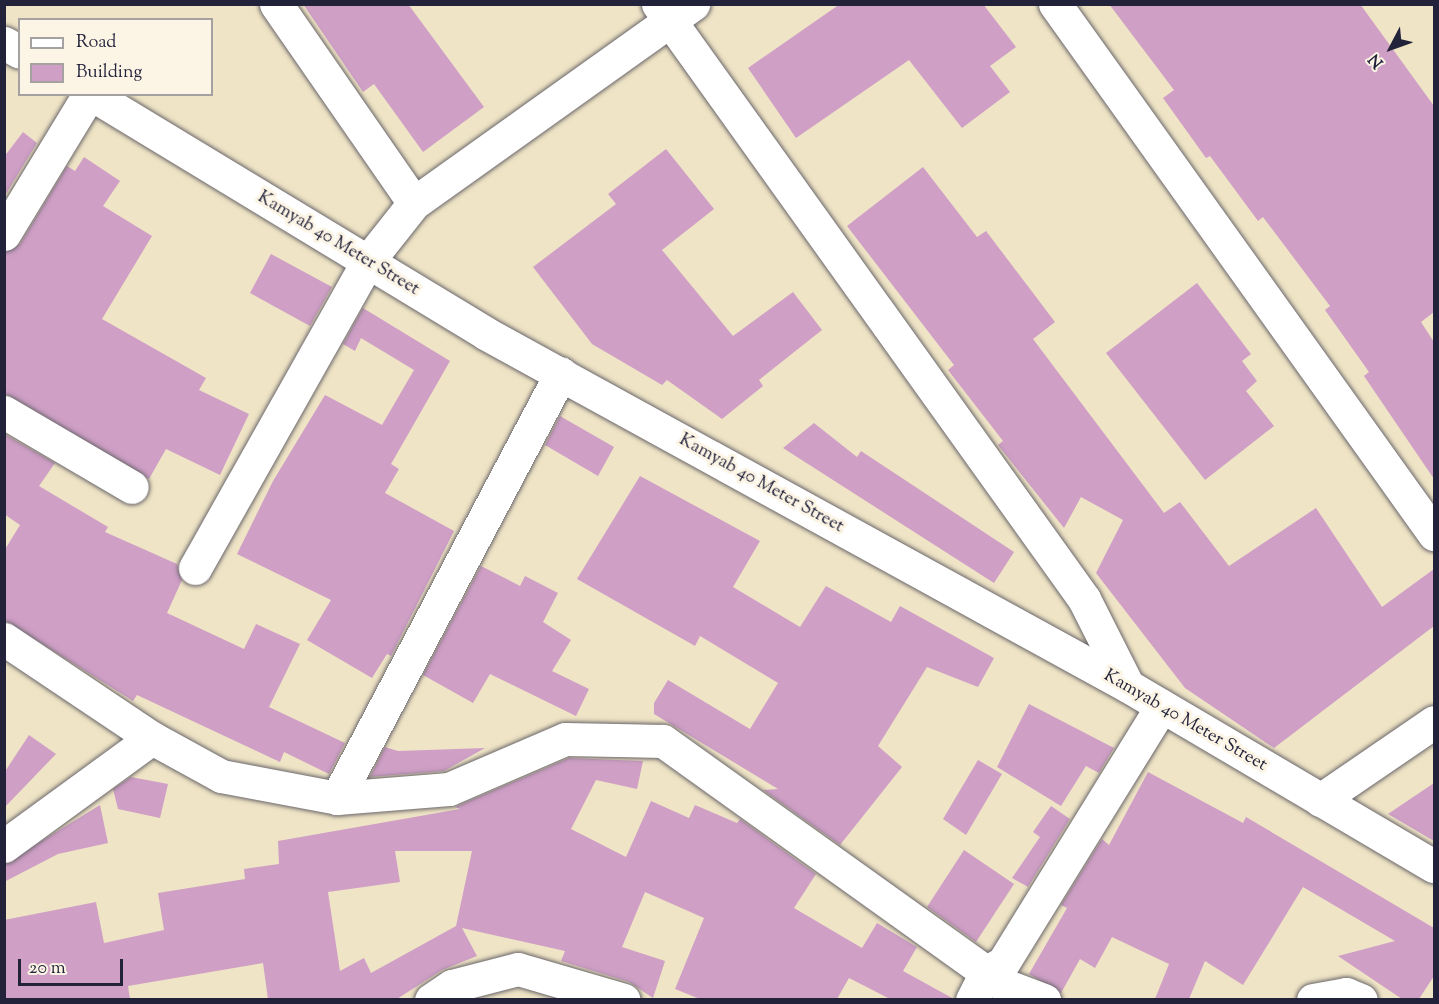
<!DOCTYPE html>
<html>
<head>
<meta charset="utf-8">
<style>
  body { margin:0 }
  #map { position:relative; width:1439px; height:1004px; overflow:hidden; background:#efe4c5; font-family:"Sorts Mill Goudy",serif }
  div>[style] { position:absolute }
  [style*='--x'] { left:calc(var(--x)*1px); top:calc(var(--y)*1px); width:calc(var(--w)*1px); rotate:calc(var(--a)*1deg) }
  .building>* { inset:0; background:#cf9fc6 }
  .roads { filter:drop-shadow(0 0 2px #6a666b) drop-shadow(0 0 2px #6a666b) }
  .minor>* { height:33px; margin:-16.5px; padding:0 16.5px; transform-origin:16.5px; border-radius:16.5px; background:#fff }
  span { translate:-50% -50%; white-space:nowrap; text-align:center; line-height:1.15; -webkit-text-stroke:6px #fcf5e5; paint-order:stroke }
  .street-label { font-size:18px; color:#22223b }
  .frame { position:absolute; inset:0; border:6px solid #22223b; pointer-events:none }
  .legend { position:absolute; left:18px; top:18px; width:195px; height:78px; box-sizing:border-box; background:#fcf5e5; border:2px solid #a5a1a1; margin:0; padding:8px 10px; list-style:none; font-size:18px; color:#22223b }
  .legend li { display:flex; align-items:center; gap:12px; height:30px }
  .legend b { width:30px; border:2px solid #a5a1a1 }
  .north { position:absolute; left:1361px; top:18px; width:60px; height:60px; -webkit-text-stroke:4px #fcf5e5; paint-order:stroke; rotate:229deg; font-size:16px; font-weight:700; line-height:24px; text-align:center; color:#22223b }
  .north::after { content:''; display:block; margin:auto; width:21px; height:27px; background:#22223b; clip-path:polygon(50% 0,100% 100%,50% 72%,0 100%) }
  .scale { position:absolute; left:18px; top:959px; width:105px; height:27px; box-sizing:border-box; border:3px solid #22223b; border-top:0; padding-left:8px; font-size:18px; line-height:21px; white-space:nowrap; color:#22223b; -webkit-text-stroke:4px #fcf5e5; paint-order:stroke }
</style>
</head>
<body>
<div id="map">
  <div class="building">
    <i style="clip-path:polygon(303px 4px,408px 4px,484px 107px,423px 152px,374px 84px,363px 92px)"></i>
    <i style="clip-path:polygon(840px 4px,983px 4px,1016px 47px,990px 66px,1010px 92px,962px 128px,909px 60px,796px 138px,748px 68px)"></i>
    <i style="clip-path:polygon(1109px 4px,1360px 4px,1434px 106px,1434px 312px,1421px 322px,1434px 342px,1434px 479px,1364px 376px,1369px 372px,1325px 310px,1330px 306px,1263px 217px,1258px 221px,1210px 156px,1206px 158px,1163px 98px,1174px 90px)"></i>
    <i style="clip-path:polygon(23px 132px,37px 143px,4px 197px,4px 157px)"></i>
    <i style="clip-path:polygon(666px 149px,714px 209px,662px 250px,733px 336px,793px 292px,822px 330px,759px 380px,763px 386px,722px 419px,667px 380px,662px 385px,592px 344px,533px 267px,616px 204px,608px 194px)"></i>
    <i style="clip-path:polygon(84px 157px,120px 181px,103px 206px,152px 236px,102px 319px,206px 378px,199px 390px,249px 414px,220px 475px,166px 449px,149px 479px,4px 393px,4px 253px,20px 244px,67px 166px,75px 171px)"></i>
    <i style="clip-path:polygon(923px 167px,977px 237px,986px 231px,1055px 322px,1033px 339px,1164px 513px,1180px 502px,1229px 566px,1316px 508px,1382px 607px,1434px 569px,1434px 626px,1274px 748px,1185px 688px,1096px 573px,1123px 520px,1081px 497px,1064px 528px,998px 445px,1003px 441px,948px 370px,954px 365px,847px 226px)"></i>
    <i style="clip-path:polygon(271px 254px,332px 287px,310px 326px,250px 293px)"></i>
    <i style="clip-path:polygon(1197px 283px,1251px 354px,1242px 361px,1257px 381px,1246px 391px,1274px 426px,1205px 480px,1106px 353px)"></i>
    <i style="clip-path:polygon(363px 308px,450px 361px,391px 464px,399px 469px,385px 493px,454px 531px,391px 656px,387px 654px,372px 678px,307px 640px,331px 600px,237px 554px,273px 481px,325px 395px,382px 425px,414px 370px,361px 338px,355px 351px,343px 344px)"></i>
    <i style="clip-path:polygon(560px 416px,614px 447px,598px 476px,545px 445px)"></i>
    <i style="clip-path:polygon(814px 423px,857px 457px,861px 451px,1014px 552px,994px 583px,783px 448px)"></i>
    <i style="clip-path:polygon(4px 434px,55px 463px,39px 486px,108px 527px,105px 532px,177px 564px,182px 580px,167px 613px,244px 649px,256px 624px,300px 644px,269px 707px,345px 743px,329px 774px,284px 752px,280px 762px,137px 695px,133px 701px,4px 620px,4px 551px,20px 525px,4px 514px)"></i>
    <i style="clip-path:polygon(640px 476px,760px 541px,733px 587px,800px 627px,826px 586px,891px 622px,900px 606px,994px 658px,978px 687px,927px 667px,878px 746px,902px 767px,840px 845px,763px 790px,778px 789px,654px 714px,654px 703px,668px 680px,750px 729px,778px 683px,700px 636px,695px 646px,577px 579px)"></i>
    <i style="clip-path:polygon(481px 566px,520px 586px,525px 576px,558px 593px,543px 622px,571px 640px,552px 671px,589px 689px,576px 716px,490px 674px,473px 703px,423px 675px)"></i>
    <i style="clip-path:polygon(1029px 704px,1114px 748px,1099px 773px,1086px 766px,1061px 806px,997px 767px)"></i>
    <i style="clip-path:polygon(29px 735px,56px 754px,4px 808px,4px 773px)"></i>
    <i style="clip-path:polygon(385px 747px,398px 751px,485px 748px,444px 771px,370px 777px)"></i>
    <i style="clip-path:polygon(evenodd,569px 758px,643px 761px,637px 789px,596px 780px,571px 829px,626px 857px,651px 801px,689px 818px,695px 805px,737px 823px,740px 819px,816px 874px,794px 908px,862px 948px,877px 923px,917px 947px,903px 971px,954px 999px,890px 999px,849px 978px,837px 999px,700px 999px,675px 989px,704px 918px,645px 892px,622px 947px,665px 961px,653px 998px,629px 982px,561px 961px,565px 951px,462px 928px,477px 956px,442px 970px,397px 999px,268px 999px,263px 963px,128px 986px,130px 999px,4px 999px,4px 920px,96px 902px,104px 943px,164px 930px,158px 893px,245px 879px,244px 869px,279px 864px,278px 841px,460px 809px,455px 807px,569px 758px,395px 851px,472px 851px,456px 926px,371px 973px,364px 958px,340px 971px,328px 892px,400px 882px,395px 851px)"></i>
    <i style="clip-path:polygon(978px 760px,1002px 774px,966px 835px,943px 819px)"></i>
    <i style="clip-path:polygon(1148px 772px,1243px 823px,1246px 817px,1434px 928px,1434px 976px,1419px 999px,1402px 999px,1338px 956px,1395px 941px,1303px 887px,1243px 985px,1205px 961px,1189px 999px,1155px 999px,1169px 964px,1112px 937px,1095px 968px,1080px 959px,1061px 993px,1029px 974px,1067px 908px,1061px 905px,1102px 839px,1109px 845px)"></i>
    <i style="clip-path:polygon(131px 777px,168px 784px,160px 818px,118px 809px,113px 789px)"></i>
    <i style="clip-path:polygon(1434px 783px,1434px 841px,1388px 814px)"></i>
    <i style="clip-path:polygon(100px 805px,108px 843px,58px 854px,4px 882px,4px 864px)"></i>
    <i style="clip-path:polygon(1051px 806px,1070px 819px,1028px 887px,1012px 878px,1040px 837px,1033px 832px)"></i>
    <i style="clip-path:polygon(964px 850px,1014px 884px,976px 942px,927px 907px)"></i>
  </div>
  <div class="roads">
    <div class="minor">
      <i style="--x:276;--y:4;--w:242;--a:55.3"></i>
      <i style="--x:658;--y:4;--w:732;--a:54.4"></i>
      <i style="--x:1084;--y:599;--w:97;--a:63.2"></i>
      <i style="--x:1055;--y:4;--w:652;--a:54.43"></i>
      <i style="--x:4;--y:43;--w:18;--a:29"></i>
      <i style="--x:91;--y:94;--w:461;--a:31.2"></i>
      <i style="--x:485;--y:333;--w:734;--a:28.77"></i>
      <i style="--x:1128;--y:686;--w:355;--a:30.5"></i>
      <i style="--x:4;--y:234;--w:164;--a:-58.7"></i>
      <i style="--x:4;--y:412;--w:148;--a:30.4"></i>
      <i style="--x:195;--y:568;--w:352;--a:-60.6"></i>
      <i style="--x:368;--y:261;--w:74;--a:-51.6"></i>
      <i style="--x:414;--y:203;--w:343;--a:-35.5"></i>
      <i style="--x:4;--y:639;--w:178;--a:33.8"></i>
      <i style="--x:152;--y:738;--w:79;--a:28.8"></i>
      <i style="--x:221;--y:776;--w:118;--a:10.7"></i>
      <i style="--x:337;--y:798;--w:112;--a:-4.6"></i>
      <i style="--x:449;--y:789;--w:126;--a:-23.3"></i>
      <i style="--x:565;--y:739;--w:98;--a:1.2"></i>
      <i style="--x:663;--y:741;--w:419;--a:35.6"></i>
      <i style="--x:1004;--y:985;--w:43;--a:20.6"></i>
      <i style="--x:337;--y:798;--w:480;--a:-62.2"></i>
      <i style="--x:1320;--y:800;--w:138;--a:-34.4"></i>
      <i style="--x:4;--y:846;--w:183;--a:-36.1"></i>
      <i style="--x:431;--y:1000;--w:25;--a:-34"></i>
      <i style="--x:452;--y:986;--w:68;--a:-14.4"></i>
      <i style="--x:518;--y:969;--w:110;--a:16.3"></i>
      <i style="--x:972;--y:1000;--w:31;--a:-63"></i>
      <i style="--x:986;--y:972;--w:19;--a:-28"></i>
      <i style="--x:1003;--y:963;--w:302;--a:-58.3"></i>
      <i style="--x:1313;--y:1000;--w:34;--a:-10"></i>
      <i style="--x:1346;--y:994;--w:16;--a:22"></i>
    </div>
  </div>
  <div class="street-label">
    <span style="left:338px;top:244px;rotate:31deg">Kamyab 40 Meter Street</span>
    <span style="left:761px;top:484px;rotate:29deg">Kamyab 40 Meter Street</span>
    <span style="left:1185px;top:721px;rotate:30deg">Kamyab 40 Meter Street</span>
  </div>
  <div class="frame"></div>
  <ul class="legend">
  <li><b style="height:8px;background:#fff"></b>Road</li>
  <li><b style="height:16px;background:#cf9fc6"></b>Building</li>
  </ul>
  <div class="north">N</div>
  <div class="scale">20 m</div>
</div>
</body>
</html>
